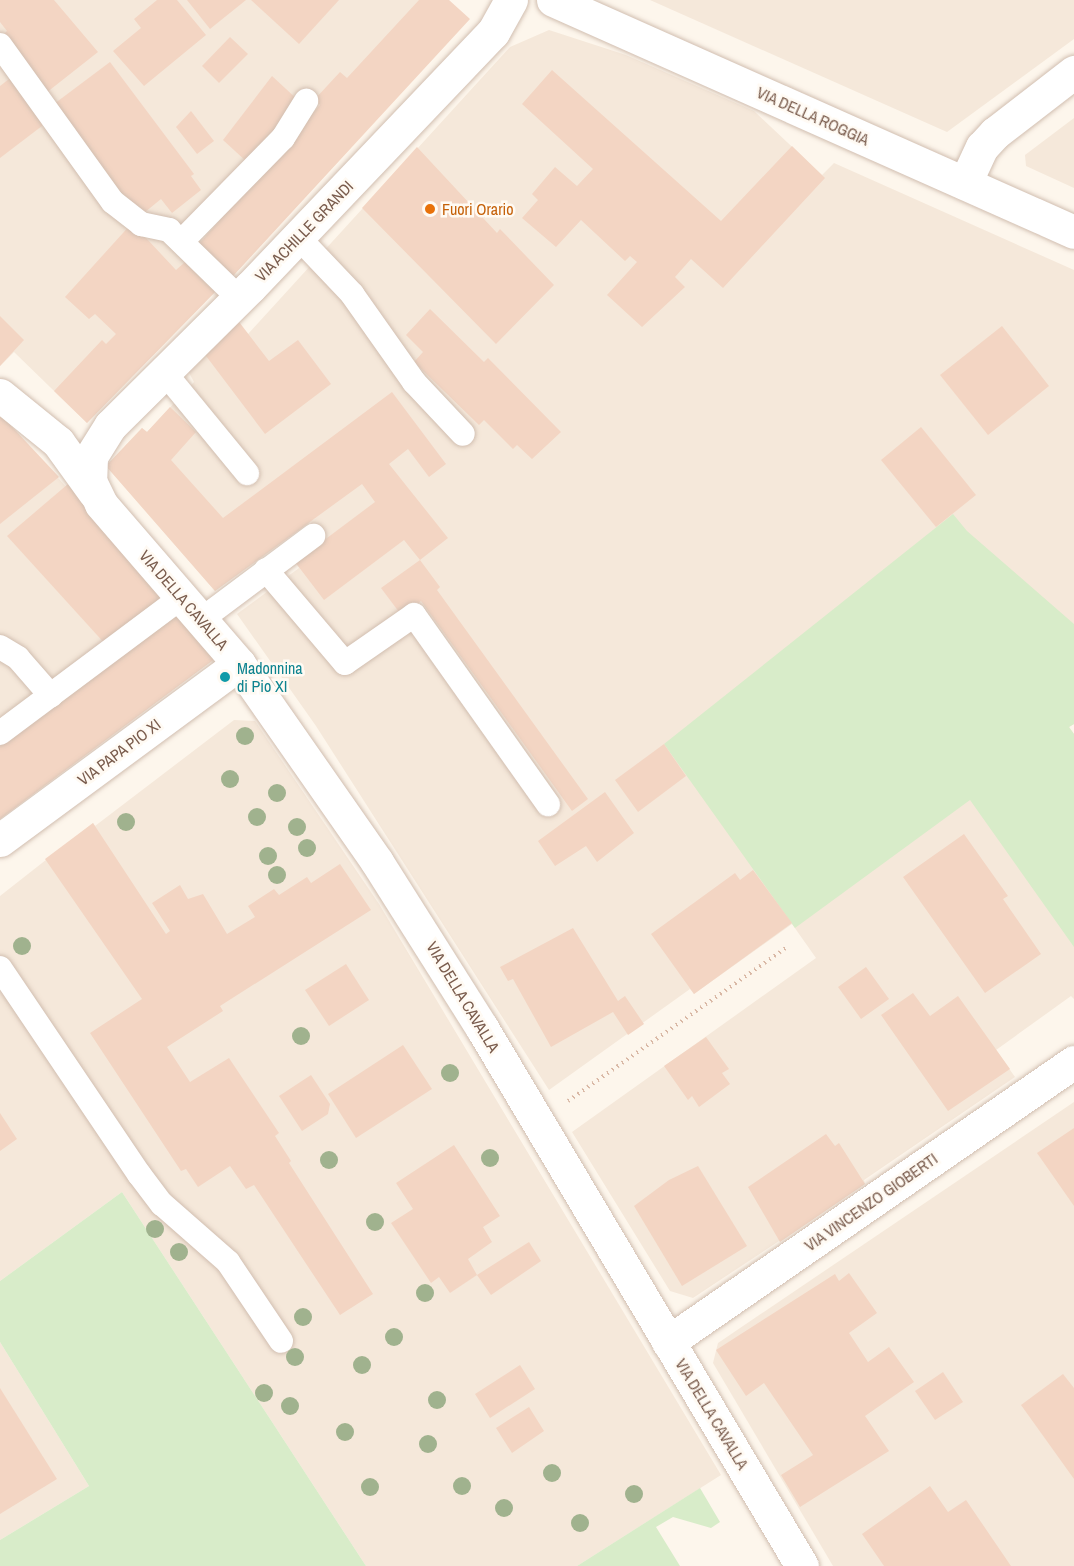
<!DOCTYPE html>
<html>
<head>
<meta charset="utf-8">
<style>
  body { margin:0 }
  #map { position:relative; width:1074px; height:1566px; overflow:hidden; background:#fdf6ec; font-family:"Archivo Narrow",sans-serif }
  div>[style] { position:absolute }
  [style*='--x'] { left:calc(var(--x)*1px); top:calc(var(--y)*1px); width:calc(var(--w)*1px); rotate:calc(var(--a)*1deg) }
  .residential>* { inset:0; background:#f5e8da }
  .green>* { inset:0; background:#d8ecc9 }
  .building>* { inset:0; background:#f3d5c3 }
  .path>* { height:4px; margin-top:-2px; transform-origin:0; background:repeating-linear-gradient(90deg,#d9b8a5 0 1.5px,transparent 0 6px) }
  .roads { filter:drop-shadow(0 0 2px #d1beb0) drop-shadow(0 0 2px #d1beb0) }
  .lane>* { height:24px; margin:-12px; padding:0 12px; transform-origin:12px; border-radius:12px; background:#fff }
  .street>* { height:33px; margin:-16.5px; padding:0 16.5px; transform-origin:16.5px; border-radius:16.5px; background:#fff }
  .secondary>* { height:33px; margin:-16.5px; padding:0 16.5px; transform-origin:16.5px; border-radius:16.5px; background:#fff }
  .trees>* { width:18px; height:18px; margin:-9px; border-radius:50%; background:#a0b28e }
  .dots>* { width:16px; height:16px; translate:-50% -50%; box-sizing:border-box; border:3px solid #fffaf3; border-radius:50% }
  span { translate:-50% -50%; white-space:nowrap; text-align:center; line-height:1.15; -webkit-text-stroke:5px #fffaf3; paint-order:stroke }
  .street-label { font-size:16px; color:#7a5c4d }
  .food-label { font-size:16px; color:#c56008 }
  .left { translate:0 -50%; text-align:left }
  .culture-label { font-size:16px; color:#0d838f }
</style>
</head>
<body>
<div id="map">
  <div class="residential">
    <i style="clip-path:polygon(0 0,449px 0,297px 206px,233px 276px,213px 289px,215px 292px,87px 423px,14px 352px,0 366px)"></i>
    <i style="clip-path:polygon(650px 0,1074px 0,1074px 39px,947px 132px)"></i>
    <i style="clip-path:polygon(549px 30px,626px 55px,754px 111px,822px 175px,834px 163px,1074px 270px,1074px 724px,1069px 727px,1074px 734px,1074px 999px,1071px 996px,996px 1050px,1015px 1077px,864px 1180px,865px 1184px,693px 1298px,670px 1291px,572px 1132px,816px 958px,792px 924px,694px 994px,690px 989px,549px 1090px,316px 726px,237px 614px,299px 568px,295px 562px,323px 541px,311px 522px,215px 591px,106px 466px,142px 428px,147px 432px,194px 382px,186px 367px,202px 351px,248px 334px,510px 47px)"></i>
    <i style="clip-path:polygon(1074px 118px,1074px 188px,1026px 166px,1025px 155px)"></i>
    <i style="clip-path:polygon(0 414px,148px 577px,0 819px)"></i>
    <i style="clip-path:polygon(234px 720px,255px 721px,379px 904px,721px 1475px,577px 1566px,366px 1566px,122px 1192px,0 1281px,0 896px,93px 823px,95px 826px)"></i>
    <i style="clip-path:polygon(1074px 1102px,1074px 1566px,833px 1566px,713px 1363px,718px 1343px)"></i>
    <i style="clip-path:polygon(0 1342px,89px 1486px,0 1540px)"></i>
  </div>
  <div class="green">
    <i style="clip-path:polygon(953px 514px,967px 531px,1074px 624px,1074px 724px,1069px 727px,1074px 734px,1074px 947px,970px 800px,795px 928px,664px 744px)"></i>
    <i style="clip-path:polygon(122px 1192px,366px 1566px,0 1566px,0 1540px,89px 1486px,0 1342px,0 1281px)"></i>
    <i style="clip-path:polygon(700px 1488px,720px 1522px,711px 1528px,673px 1517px,656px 1527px,680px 1566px,577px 1566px)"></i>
  </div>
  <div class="building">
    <i style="clip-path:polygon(0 0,54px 0,98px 52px,46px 93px,3px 35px,7px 31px,0 22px)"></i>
    <i style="clip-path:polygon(157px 0,177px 0,206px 35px,144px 86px,113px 51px,141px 28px,134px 19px)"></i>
    <i style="clip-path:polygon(187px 0,246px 0,210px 29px)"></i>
    <i style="clip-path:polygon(251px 0,339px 0,299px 44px)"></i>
    <i style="clip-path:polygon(419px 0,449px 0,470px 19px,233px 276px,199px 244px,320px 105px,315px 99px,340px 72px,347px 78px)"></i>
    <i style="clip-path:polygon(230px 37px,248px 54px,219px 83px,202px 66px)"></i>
    <i style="clip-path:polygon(110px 62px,194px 174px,191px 176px,201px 190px,172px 213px,161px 199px,139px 217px,54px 104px)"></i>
    <i style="clip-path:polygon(552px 70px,721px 221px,792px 146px,825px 178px,723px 288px,691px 259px,675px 277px,685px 287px,642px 327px,607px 295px,637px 262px,630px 256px,625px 261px,581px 220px,556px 247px,522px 218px,538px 200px,532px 194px,555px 167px,577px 186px,593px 169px,522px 104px)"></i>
    <i style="clip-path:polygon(13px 76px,44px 117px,42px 126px,0 158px,0 86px)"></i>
    <i style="clip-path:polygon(272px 76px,299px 101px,247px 162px,223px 140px)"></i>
    <i style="clip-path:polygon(191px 111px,214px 141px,197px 154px,176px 127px)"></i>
    <i style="clip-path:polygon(417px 147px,497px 233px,500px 229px,554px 285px,496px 344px,362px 208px)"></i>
    <i style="clip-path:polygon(132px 223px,176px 270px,185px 262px,215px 292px,87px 423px,54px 391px,102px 340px,106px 344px,116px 334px,95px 314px,89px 319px,65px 297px)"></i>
    <i style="clip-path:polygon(430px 309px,484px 362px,488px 358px,561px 432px,532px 459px,517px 445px,513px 449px,484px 420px,479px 425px,414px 362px,423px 352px,406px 335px)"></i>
    <i style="clip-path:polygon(233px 314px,269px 361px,298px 340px,331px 384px,265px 434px,200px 348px)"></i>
    <i style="clip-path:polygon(0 316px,24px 340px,0 366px)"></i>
    <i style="clip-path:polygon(1002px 326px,1049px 386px,988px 435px,940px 375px)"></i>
    <i style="clip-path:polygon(392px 392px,446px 464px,429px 477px,408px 449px,389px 464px,448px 538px,420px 560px,440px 587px,437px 590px,588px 799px,572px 811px,421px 601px,402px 616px,381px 588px,420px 560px,404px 540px,324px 600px,295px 562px,375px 502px,362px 484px,215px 591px,106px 466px,142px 428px,147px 432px,170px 407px,196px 432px,171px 460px,223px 518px)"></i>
    <i style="clip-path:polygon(0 414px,59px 477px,0 524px)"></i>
    <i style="clip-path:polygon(921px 427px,976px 495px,936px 527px,881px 460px)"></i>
    <i style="clip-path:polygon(68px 484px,165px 596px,107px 646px,7px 536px)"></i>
    <i style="clip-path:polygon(179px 613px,216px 658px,0 819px,0 746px)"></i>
    <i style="clip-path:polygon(664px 744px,686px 776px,638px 812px,615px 780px)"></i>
    <i style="clip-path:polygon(605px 792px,634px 833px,597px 862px,586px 846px,555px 866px,538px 841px)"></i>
    <i style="clip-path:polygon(93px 823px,166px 934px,170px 931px,152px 903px,180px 885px,188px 899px,203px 894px,227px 934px,255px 917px,248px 906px,274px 889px,279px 895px,307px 877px,311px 883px,340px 864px,371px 910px,220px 1006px,223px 1011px,167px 1047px,190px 1082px,229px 1058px,279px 1133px,275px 1136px,291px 1161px,289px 1163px,373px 1294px,340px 1315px,254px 1185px,246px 1189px,230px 1166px,198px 1187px,186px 1169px,181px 1171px,90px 1033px,142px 999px,45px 859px)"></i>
    <i style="clip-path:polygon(964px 834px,1008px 896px,1003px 899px,1041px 954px,985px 993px,903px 877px)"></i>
    <i style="clip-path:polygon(753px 870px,792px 923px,694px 994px,651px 934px,735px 873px,740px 880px)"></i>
    <i style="clip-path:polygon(573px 928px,618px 1001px,625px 996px,644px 1024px,628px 1035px,613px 1012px,551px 1047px,513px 979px,508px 981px,500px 967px)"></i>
    <i style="clip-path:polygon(346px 964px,369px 1000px,329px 1026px,305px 990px)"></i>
    <i style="clip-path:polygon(866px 967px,889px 999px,861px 1019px,838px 987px)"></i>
    <i style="clip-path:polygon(913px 993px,930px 1016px,958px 996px,1010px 1069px,948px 1111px,881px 1015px)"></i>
    <i style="clip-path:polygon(706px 1037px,729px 1069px,722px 1073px,730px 1084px,699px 1107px,692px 1096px,688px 1100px,664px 1066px)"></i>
    <i style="clip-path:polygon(403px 1045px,432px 1089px,356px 1138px,328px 1094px)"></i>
    <i style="clip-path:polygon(311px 1075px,330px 1104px,328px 1114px,302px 1131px,279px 1096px)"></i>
    <i style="clip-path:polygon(0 1113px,17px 1139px,0 1151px)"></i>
    <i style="clip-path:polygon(1074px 1128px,1074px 1206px,1037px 1153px)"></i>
    <i style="clip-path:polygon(826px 1134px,835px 1146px,839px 1143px,865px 1184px,780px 1242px,748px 1187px)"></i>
    <i style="clip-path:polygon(454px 1145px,500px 1216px,483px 1227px,492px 1242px,468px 1259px,477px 1275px,450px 1293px,439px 1277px,431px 1283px,391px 1223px,413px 1209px,396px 1183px)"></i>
    <i style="clip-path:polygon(698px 1166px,747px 1246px,682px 1286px,634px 1206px,669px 1180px)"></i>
    <i style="clip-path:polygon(529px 1242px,541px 1261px,491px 1295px,477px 1275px)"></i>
    <i style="clip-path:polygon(849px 1273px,877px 1313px,849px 1333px,868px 1362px,889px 1347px,914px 1382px,865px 1416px,889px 1451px,800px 1507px,781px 1475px,813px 1455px,764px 1383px,746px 1396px,716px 1350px,835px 1274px,839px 1281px)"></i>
    <i style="clip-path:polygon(520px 1365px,535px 1389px,490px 1418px,475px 1394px)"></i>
    <i style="clip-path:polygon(943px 1372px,963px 1402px,935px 1420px,915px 1391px)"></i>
    <i style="clip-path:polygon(1063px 1374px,1074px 1388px,1074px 1479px,1021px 1405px)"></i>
    <i style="clip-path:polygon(0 1388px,57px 1479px,0 1514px)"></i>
    <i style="clip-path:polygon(529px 1407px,544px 1431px,512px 1453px,496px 1428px)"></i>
    <i style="clip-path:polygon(930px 1486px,948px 1512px,966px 1500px,1011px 1566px,884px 1566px,862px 1534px)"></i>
  </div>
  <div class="path">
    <i style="--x:568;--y:1101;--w:268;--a:-35.1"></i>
  </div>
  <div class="roads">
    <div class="lane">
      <i style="--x:0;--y:45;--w:193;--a:54.3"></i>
      <i style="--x:113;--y:202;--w:36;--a:38"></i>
      <i style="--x:141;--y:224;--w:29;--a:12"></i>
      <i style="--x:169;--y:230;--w:98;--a:44.2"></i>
      <i style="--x:298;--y:237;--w:79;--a:46.5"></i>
      <i style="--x:352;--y:294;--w:108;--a:54.8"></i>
      <i style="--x:414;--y:382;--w:71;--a:46.7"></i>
      <i style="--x:182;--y:241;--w:144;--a:-45.6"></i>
      <i style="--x:283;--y:138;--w:44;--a:-58.1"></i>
      <i style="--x:164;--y:372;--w:131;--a:50.6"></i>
      <i style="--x:266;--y:570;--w:122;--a:49.7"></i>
      <i style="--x:345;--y:663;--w:84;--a:-34.8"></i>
      <i style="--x:414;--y:615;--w:232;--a:54.7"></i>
      <i style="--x:202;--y:619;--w:139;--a:-36.8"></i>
      <i style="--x:0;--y:647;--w:21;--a:31"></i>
      <i style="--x:18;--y:658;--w:50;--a:49"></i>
      <i style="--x:0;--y:733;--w:227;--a:-36.8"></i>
      <i style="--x:0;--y:968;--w:249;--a:56"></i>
      <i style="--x:139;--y:1174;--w:38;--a:53"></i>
      <i style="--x:162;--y:1204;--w:88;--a:41.3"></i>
      <i style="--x:228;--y:1262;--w:95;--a:56.1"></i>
    </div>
    <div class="street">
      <i style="--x:511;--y:0;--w:37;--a:119"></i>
      <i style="--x:493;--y:32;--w:352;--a:133.6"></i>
      <i style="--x:250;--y:287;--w:197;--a:135.2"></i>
      <i style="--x:110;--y:426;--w:36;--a:122"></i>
      <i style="--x:91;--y:457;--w:24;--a:92"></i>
      <i style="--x:90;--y:481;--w:25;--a:64"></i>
      <i style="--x:101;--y:504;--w:211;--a:49.2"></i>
      <i style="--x:239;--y:664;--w:241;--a:55.1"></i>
      <i style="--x:377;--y:862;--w:196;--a:57.7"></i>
      <i style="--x:482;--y:1028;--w:626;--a:59.26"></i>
      <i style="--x:965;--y:183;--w:40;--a:-65"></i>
      <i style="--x:982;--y:147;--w:19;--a:-47"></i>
      <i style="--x:995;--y:133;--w:100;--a:-37.7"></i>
      <i style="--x:0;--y:395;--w:75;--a:39"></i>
      <i style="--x:58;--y:442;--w:62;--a:54.2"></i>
      <i style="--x:0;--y:840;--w:297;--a:-36.4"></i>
      <i style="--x:668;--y:1342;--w:493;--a:-34.6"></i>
    </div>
    <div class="secondary">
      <i style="--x:553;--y:0;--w:570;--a:24"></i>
    </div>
  </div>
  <div class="trees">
    <i style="left:245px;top:736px"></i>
    <i style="left:230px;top:779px"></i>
    <i style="left:277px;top:793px"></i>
    <i style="left:257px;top:817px"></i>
    <i style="left:126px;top:822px"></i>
    <i style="left:297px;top:827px"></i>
    <i style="left:307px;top:848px"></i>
    <i style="left:268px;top:856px"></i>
    <i style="left:277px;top:875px"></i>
    <i style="left:22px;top:946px"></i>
    <i style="left:301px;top:1036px"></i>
    <i style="left:450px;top:1073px"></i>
    <i style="left:490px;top:1158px"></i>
    <i style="left:329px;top:1160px"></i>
    <i style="left:375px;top:1222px"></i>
    <i style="left:155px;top:1229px"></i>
    <i style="left:179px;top:1252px"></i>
    <i style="left:425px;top:1293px"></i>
    <i style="left:303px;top:1317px"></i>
    <i style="left:394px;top:1337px"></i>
    <i style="left:295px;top:1357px"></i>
    <i style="left:362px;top:1365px"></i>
    <i style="left:264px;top:1393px"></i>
    <i style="left:437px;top:1400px"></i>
    <i style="left:290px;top:1406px"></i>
    <i style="left:345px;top:1432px"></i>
    <i style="left:428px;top:1444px"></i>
    <i style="left:552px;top:1473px"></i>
    <i style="left:462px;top:1486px"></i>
    <i style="left:370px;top:1487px"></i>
    <i style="left:634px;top:1494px"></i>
    <i style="left:504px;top:1508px"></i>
    <i style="left:580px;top:1523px"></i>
  </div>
  <div class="dots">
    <i style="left:430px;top:209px;background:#e8710a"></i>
    <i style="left:225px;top:677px;background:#0f9aa8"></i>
  </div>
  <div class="street-label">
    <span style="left:813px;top:116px;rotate:24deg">VIA DELLA ROGGIA</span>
    <span style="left:304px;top:231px;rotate:-46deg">VIA ACHILLE GRANDI</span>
    <span style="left:184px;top:600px;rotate:49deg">VIA DELLA CAVALLA</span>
    <span style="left:119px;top:752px;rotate:-37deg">VIA PAPA PIO XI</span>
    <span style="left:463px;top:997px;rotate:59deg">VIA DELLA CAVALLA</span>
    <span style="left:871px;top:1202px;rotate:-35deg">VIA VINCENZO GIOBERTI</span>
    <span style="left:712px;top:1414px;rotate:59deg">VIA DELLA CAVALLA</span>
  </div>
  <div class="food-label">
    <span class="left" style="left:442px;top:209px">Fuori Orario</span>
  </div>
  <div class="culture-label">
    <span class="left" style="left:237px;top:677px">Madonnina<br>di Pio XI</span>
  </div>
</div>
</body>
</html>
